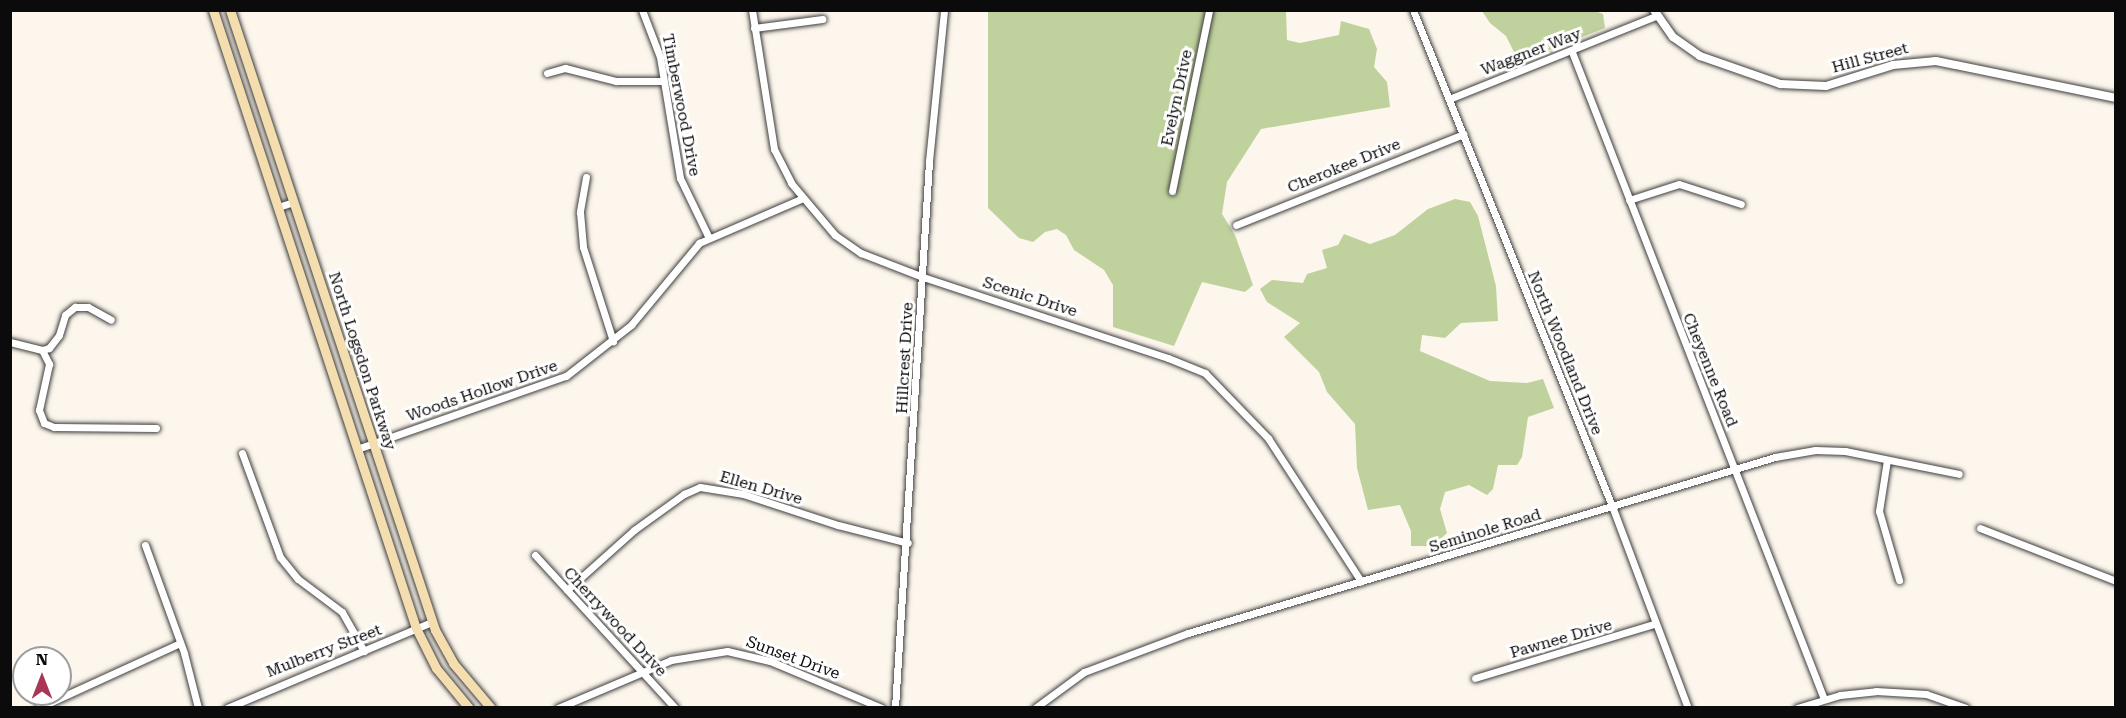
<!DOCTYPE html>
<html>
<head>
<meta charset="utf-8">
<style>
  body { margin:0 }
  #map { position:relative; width:2126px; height:718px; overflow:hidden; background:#fcf6ec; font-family:"Roboto Serif",serif }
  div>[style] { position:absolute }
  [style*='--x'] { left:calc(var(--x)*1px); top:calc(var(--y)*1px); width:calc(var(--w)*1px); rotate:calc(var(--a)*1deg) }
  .forest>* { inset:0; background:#bfd19c }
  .roads { filter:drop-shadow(0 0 2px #3e3e3e) drop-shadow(0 0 2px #3e3e3e) }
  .minor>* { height:7px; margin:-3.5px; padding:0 3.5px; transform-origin:3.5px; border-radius:3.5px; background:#fff }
  .tertiary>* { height:8px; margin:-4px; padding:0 4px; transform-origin:4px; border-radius:4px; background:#fff }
  .secondary>* { height:9px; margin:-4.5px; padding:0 4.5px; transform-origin:4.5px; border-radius:4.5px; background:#f4deaf }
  span { translate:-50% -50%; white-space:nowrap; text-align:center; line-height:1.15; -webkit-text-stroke:6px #fff; paint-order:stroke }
  .street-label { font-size:16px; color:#0b0b0b }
  .frame { position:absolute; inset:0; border:12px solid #0b0b0b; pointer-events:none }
  .north { position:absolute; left:12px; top:646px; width:60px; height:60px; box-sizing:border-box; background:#fff; border:2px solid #9d9d9d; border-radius:50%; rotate:0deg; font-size:16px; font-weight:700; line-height:24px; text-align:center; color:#0b0b0b }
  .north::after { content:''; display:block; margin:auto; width:21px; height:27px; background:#a83654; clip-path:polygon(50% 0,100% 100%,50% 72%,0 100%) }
</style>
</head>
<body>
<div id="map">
  <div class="forest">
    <i style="clip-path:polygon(988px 11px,1286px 11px,1287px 40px,1300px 43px,1339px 35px,1341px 21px,1369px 29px,1377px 49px,1374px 67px,1387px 82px,1390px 107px,1261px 129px,1227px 182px,1222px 214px,1235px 235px,1253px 285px,1245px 292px,1202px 282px,1174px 346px,1113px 327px,1113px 285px,1104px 270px,1074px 250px,1066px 235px,1057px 229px,1045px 232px,1033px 242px,1019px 238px,988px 208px)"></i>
    <i style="clip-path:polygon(1482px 11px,1595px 11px,1603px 14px,1605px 28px,1529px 58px,1516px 56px,1506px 36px,1490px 23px)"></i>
    <i style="clip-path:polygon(1455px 199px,1470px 202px,1478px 216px,1496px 286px,1498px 321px,1461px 323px,1445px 338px,1422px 335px,1420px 351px,1490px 381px,1527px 383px,1543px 379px,1554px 408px,1528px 417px,1522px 457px,1517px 465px,1498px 465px,1493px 489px,1487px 495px,1469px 485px,1445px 492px,1440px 509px,1447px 533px,1433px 546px,1411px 546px,1411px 531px,1400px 505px,1368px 510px,1357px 468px,1355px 424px,1327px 392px,1319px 372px,1284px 337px,1300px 323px,1267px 302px,1260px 289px,1272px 280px,1303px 283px,1307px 274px,1327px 268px,1322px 250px,1338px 245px,1344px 234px,1370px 244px,1395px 235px,1428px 209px)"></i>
  </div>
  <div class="roads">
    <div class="minor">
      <i style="--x:642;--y:10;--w:50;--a:69"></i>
      <i style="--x:660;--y:57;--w:123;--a:80.6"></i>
      <i style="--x:680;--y:178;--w:64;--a:64.2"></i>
      <i style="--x:752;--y:10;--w:141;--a:81"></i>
      <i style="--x:774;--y:149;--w:38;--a:63"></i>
      <i style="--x:791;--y:183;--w:68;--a:49.8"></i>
      <i style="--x:835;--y:235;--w:32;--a:35"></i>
      <i style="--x:861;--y:253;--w:66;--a:21.2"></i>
      <i style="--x:923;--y:277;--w:258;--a:18.3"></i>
      <i style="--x:1168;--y:358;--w:40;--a:22"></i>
      <i style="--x:1205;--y:373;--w:91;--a:45.9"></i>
      <i style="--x:1268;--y:438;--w:171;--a:57"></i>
      <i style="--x:1413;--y:10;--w:534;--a:68.14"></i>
      <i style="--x:1612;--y:506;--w:216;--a:69.4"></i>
      <i style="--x:754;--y:28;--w:69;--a:-7.5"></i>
      <i style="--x:1572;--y:52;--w:694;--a:68.72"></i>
      <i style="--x:547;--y:73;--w:19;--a:-16"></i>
      <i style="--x:565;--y:68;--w:53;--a:14.3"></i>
      <i style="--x:616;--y:81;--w:47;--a:0"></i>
      <i style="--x:1449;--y:99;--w:222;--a:-21.9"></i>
      <i style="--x:586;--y:177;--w:36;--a:100"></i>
      <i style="--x:580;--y:212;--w:35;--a:85"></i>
      <i style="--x:583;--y:247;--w:99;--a:72.3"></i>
      <i style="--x:1172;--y:191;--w:185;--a:-78.4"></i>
      <i style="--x:1629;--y:200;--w:52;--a:-17.7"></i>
      <i style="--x:1679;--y:184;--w:65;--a:17.9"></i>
      <i style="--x:278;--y:207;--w:16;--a:-18"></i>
      <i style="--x:1236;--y:225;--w:245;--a:-21.8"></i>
      <i style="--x:10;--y:342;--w:33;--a:14"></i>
      <i style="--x:42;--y:350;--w:7;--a:-16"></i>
      <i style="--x:49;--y:348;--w:16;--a:-52"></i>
      <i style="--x:59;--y:335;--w:21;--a:-73"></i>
      <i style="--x:65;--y:315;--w:13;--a:-39"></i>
      <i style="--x:75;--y:307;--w:13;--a:0"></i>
      <i style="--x:88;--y:307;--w:26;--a:29"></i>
      <i style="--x:42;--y:350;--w:16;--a:63"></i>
      <i style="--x:49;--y:364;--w:47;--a:102.3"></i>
      <i style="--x:39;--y:410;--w:14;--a:69"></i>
      <i style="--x:44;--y:423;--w:11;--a:22"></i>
      <i style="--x:54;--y:427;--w:102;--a:0.6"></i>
      <i style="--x:357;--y:449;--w:221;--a:-19.3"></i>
      <i style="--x:566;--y:376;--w:83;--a:-38.1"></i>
      <i style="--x:631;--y:325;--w:107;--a:-50.3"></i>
      <i style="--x:699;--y:243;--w:113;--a:-23.4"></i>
      <i style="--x:242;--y:453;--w:111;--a:69.9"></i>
      <i style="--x:280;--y:557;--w:28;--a:51"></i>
      <i style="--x:298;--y:579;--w:55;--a:36.9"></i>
      <i style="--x:342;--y:612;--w:45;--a:60.6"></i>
      <i style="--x:1887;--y:460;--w:52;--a:98.9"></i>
      <i style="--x:1879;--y:511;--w:72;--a:73.8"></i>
      <i style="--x:1980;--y:528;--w:146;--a:21.3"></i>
      <i style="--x:145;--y:545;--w:115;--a:70.1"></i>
      <i style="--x:184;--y:653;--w:57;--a:75.7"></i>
      <i style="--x:535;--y:555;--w:207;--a:47.5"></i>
      <i style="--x:567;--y:590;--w:90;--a:-41.8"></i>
      <i style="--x:634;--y:530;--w:62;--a:-35.8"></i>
      <i style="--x:684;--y:494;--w:17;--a:-24"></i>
      <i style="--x:700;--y:487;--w:44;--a:9.2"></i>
      <i style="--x:743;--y:494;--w:100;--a:18.1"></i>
      <i style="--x:838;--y:525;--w:72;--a:14.4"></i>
      <i style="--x:1475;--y:678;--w:187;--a:-16.8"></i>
      <i style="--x:38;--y:708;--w:156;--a:-24.6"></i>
      <i style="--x:227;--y:708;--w:222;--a:-22.8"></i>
      <i style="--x:558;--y:708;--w:123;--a:-23"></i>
      <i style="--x:671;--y:660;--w:57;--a:-9.1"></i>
      <i style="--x:727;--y:651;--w:44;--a:13.1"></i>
      <i style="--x:770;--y:661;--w:121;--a:22.8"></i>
      <i style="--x:895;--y:708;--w:548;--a:-86.44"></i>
      <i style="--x:929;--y:161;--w:152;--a:-84.3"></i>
      <i style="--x:1035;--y:708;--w:61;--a:-36.3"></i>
      <i style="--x:1084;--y:672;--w:111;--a:-20.6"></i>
      <i style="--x:1188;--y:633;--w:613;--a:-16.69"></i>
      <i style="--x:1775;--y:457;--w:41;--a:-9.9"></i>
      <i style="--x:1815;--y:450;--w:30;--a:2"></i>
      <i style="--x:1845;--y:451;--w:116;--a:11.4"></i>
      <i style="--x:1797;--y:708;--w:45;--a:-16.8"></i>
      <i style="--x:1840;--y:695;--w:36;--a:-6"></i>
      <i style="--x:1876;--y:691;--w:50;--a:3.4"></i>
      <i style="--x:1926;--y:694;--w:42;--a:19.3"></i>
    </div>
    <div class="tertiary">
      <i style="--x:1654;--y:10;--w:33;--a:55"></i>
      <i style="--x:1673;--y:37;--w:33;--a:35"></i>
      <i style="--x:1700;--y:56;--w:85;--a:19.3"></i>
      <i style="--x:1780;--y:84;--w:46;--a:2.5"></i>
      <i style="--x:1826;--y:86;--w:70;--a:-17.4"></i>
      <i style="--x:1893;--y:65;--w:43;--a:-5.3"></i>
      <i style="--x:1936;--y:61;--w:184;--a:11.6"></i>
    </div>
    <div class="secondary">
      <i style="--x:213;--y:10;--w:650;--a:71.82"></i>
      <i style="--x:416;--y:628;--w:45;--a:63.4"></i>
      <i style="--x:436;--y:668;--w:52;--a:50.5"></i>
      <i style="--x:230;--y:10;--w:653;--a:71.7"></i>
      <i style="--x:435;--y:630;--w:38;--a:61"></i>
      <i style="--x:453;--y:663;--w:59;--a:49.8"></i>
    </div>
  </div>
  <div class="street-label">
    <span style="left:1531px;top:52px;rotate:-21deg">Waggner Way</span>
    <span style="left:1870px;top:58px;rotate:-15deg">Hill Street</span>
    <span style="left:1177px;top:98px;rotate:-78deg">Evelyn Drive</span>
    <span style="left:681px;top:105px;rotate:79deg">Timberwood Drive</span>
    <span style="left:1344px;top:166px;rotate:-22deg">Cherokee Drive</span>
    <span style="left:1030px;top:297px;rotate:18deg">Scenic Drive</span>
    <span style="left:1565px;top:353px;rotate:68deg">North Woodland Drive</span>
    <span style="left:905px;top:358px;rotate:-87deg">Hillcrest Drive</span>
    <span style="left:362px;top:361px;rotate:72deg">North Logsdon Parkway</span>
    <span style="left:1710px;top:370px;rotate:68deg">Cheyenne Road</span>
    <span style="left:482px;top:391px;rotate:-19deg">Woods Hollow Drive</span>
    <span style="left:761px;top:488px;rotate:16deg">Ellen Drive</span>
    <span style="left:1485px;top:531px;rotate:-17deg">Seminole Road</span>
    <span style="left:615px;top:622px;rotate:47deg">Cherrywood Drive</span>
    <span style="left:1561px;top:639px;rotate:-16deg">Pawnee Drive</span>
    <span style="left:324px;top:651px;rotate:-21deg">Mulberry Street</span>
    <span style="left:793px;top:658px;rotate:20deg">Sunset Drive</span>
  </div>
  <div class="frame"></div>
  <div class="north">N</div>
</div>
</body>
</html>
